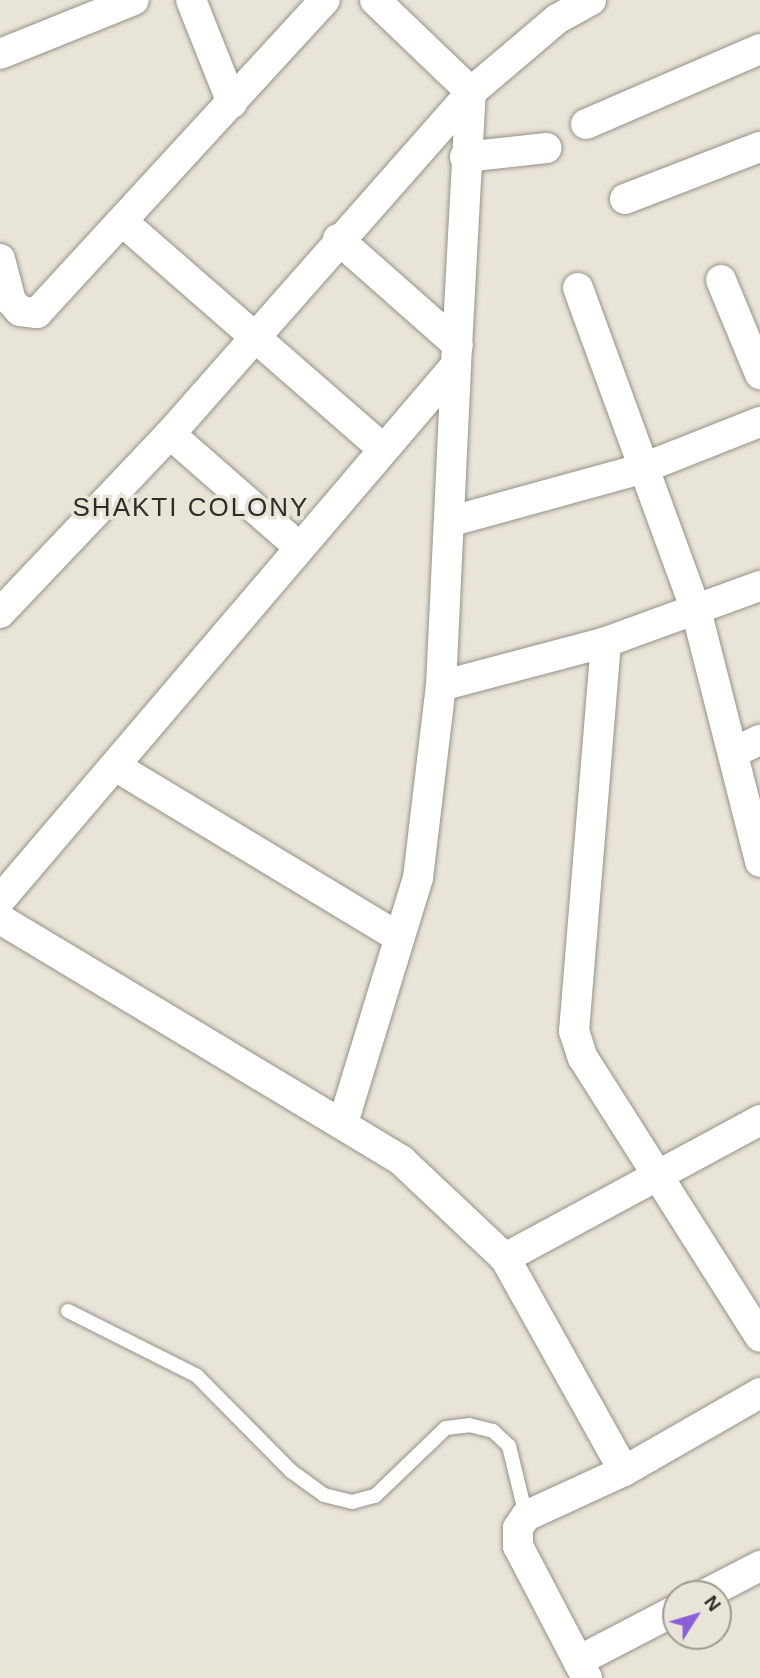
<!DOCTYPE html>
<html>
<head>
<meta charset="utf-8">
<style>
  body { margin:0 }
  #map { position:relative; width:760px; height:1678px; overflow:hidden; background:#e9e4d8; font-family:Arial,sans-serif }
  div>[style] { position:absolute }
  [style*='--x'] { left:calc(var(--x)*1px); top:calc(var(--y)*1px); width:calc(var(--w)*1px); rotate:calc(var(--a)*1deg) }
  .roads { filter:drop-shadow(0 0 2px #969187) drop-shadow(0 0 2px #969187) }
  .lane>* { height:14px; margin:-7px; padding:0 7px; transform-origin:7px; border-radius:7px; background:#fff }
  .street>* { height:30px; margin:-15px; padding:0 15px; transform-origin:15px; border-radius:15px; background:#fff }
  span { translate:-50% -50%; white-space:nowrap; text-align:center; line-height:1.15; -webkit-text-stroke:7px #e9e4d8; paint-order:stroke }
  .neighbourhood-label { font-size:26px; color:#2e2c28; letter-spacing:2px }
  .north { position:absolute; left:662px; top:1580px; width:70px; height:70px; box-sizing:border-box; background:#e9e4d8; border:2px solid #9e9a92; border-radius:50%; rotate:53deg; font-size:19px; font-weight:700; line-height:28px; text-align:center; color:#2e2c28 }
  .north::after { content:''; display:block; margin:auto; width:24px; height:32px; background:#8b5fd9; clip-path:polygon(50% 0,100% 100%,50% 72%,0 100%) }
</style>
</head>
<body>
<div id="map">
  <div class="roads">
    <div class="lane">
      <i style="--x:68;--y:1311;--w:144;--a:26.7"></i>
      <i style="--x:197;--y:1376;--w:134;--a:45.3"></i>
      <i style="--x:291;--y:1471;--w:41;--a:36"></i>
      <i style="--x:324;--y:1495;--w:29;--a:14"></i>
      <i style="--x:352;--y:1502;--w:24;--a:-15"></i>
      <i style="--x:375;--y:1496;--w:98;--a:-43.8"></i>
      <i style="--x:446;--y:1428;--w:23;--a:-7"></i>
      <i style="--x:469;--y:1425;--w:25;--a:14"></i>
      <i style="--x:493;--y:1431;--w:22;--a:43"></i>
      <i style="--x:509;--y:1446;--w:72;--a:76.3"></i>
    </div>
    <div class="street">
      <i style="--x:191;--y:0;--w:111;--a:68.3"></i>
      <i style="--x:0;--y:54;--w:144;--a:-21.9"></i>
      <i style="--x:586;--y:124;--w:189;--a:-23.3"></i>
      <i style="--x:465;--y:157;--w:82;--a:-6.3"></i>
      <i style="--x:625;--y:199;--w:145;--a:-21.1"></i>
      <i style="--x:123;--y:222;--w:342;--a:41.1"></i>
      <i style="--x:338;--y:239;--w:160;--a:41.5"></i>
      <i style="--x:0;--y:259;--w:43;--a:75.3"></i>
      <i style="--x:11;--y:301;--w:13;--a:48"></i>
      <i style="--x:20;--y:311;--w:17;--a:7"></i>
      <i style="--x:37;--y:313;--w:425;--a:-47.4"></i>
      <i style="--x:721;--y:280;--w:102;--a:67.5"></i>
      <i style="--x:578;--y:288;--w:343;--a:69.9"></i>
      <i style="--x:696;--y:610;--w:260;--a:75.7"></i>
      <i style="--x:170;--y:434;--w:170;--a:41.2"></i>
      <i style="--x:452;--y:521;--w:196;--a:-15.4"></i>
      <i style="--x:641;--y:469;--w:128;--a:-21.6"></i>
      <i style="--x:0;--y:613;--w:247;--a:-46.5"></i>
      <i style="--x:170;--y:434;--w:456;--a:-48.6"></i>
      <i style="--x:471;--y:92;--w:113;--a:-40.3"></i>
      <i style="--x:557;--y:19;--w:39;--a:-29"></i>
      <i style="--x:606;--y:642;--w:390;--a:94.7"></i>
      <i style="--x:574;--y:1031;--w:28;--a:72"></i>
      <i style="--x:583;--y:1058;--w:330;--a:57.6"></i>
      <i style="--x:441;--y:686;--w:171;--a:-14.9"></i>
      <i style="--x:606;--y:642;--w:164;--a:-20"></i>
      <i style="--x:733;--y:753;--w:30;--a:-26"></i>
      <i style="--x:115;--y:766;--w:331;--a:31.1"></i>
      <i style="--x:0;--y:900;--w:703;--a:-49.56"></i>
      <i style="--x:456;--y:365;--w:273;--a:-86.9"></i>
      <i style="--x:471;--y:92;--w:133;--a:-136.2"></i>
      <i style="--x:0;--y:919;--w:469;--a:31"></i>
      <i style="--x:402;--y:1161;--w:141;--a:43.3"></i>
      <i style="--x:505;--y:1258;--w:244;--a:60.8"></i>
      <i style="--x:624;--y:1471;--w:157;--a:-29.8"></i>
      <i style="--x:343;--y:1123;--w:256;--a:-73"></i>
      <i style="--x:418;--y:878;--w:193;--a:-83.2"></i>
      <i style="--x:441;--y:686;--w:321;--a:-87.3"></i>
      <i style="--x:505;--y:1258;--w:290;--a:-28.4"></i>
      <i style="--x:706;--y:1594;--w:61;--a:-27.4"></i>
      <i style="--x:578;--y:1661;--w:110;--a:-27.5"></i>
      <i style="--x:587;--y:1678;--w:149;--a:-117.6"></i>
      <i style="--x:518;--y:1546;--w:18;--a:-90"></i>
      <i style="--x:518;--y:1528;--w:14;--a:-56"></i>
      <i style="--x:526;--y:1516;--w:108;--a:-24.7"></i>
    </div>
  </div>
  <div class="neighbourhood-label">
    <span style="left:191px;top:508px">SHAKTI COLONY</span>
  </div>
  <div class="north">N</div>
</div>
</body>
</html>
